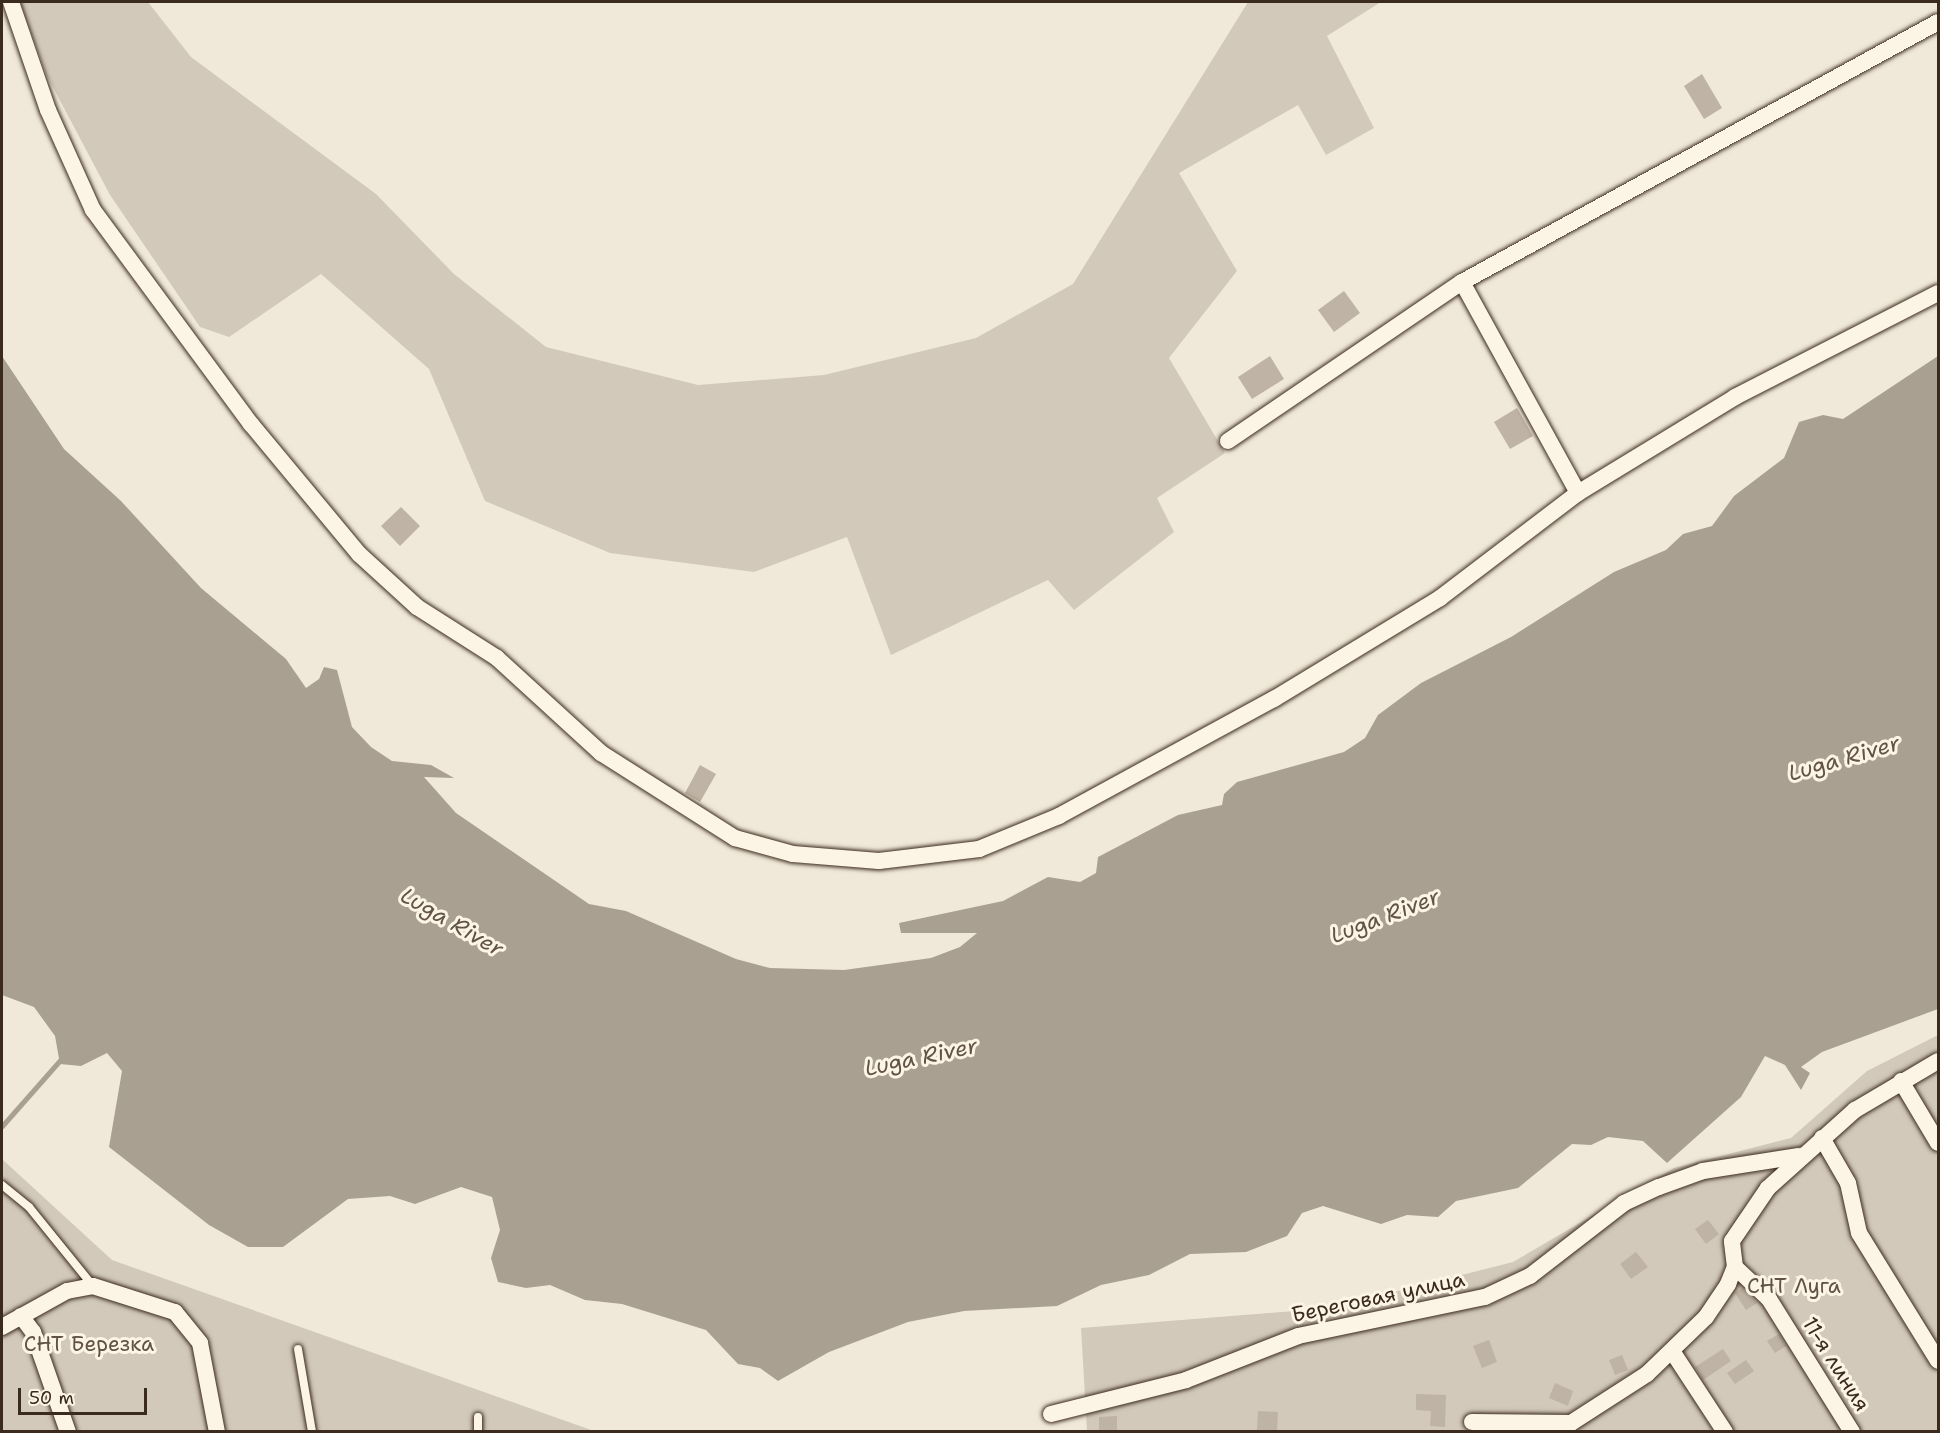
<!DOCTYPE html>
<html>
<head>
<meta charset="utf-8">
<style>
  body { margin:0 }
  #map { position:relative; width:1940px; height:1433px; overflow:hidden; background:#f0e9d9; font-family:"Shantell Sans",sans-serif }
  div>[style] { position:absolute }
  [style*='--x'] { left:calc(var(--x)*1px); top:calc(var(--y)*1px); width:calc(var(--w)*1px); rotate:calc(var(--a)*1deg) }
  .green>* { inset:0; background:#d2c9ba }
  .water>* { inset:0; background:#aaa091 }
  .stream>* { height:5px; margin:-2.5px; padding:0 2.5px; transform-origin:2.5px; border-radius:2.5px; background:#aaa091 }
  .building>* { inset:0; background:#beb3a4 }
  .roads { filter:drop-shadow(0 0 2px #3b2a1e) drop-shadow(0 0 2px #3b2a1e) }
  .service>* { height:8px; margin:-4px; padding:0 4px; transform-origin:4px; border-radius:4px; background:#fcf5e5 }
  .minor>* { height:16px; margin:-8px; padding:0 8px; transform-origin:8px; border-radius:8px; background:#fcf5e5 }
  span { translate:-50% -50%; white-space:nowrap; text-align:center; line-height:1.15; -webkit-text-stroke:6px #fcf5e5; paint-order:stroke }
  .park-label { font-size:21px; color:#615245 }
  .street-label { font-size:21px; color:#3b2a1e }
  .water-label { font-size:22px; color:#625346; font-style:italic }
  .frame { position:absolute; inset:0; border:3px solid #3b2a1e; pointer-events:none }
  .scale { position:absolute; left:18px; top:1388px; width:129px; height:27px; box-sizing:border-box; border:3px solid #3b2a1e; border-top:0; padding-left:8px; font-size:18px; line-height:21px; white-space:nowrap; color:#3b2a1e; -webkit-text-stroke:4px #fcf5e5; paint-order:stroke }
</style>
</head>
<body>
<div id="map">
  <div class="green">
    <i style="clip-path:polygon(20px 2px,148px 2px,191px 57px,376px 194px,454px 274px,546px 347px,698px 385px,824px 375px,976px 338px,1073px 284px,1248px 2px,1381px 2px,1327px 36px,1374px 128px,1326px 155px,1298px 105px,1179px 173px,1237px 271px,1169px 358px,1225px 453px,1157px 498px,1174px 532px,1074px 610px,1048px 580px,891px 655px,847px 537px,754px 572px,610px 553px,485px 501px,429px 369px,321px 274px,229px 337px,200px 327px,110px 195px,47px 76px)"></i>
    <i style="clip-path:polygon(1938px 1035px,1938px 1431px,1087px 1431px,1081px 1328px,1331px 1308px,1513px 1262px,1674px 1168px,1791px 1138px,1867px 1071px)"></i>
    <i style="clip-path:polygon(2px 1159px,112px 1260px,594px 1431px,2px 1431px)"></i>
  </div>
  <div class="water">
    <i style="clip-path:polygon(2px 356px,64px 449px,121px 501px,201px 588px,286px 659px,306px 688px,319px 679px,324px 667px,337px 670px,352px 727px,371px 747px,392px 761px,431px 765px,454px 778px,424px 777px,456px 813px,589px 904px,626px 911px,736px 959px,770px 968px,844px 970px,931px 958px,960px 947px,977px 933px,901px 933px,899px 923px,1003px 901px,1048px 877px,1080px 882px,1096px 873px,1098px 857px,1178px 815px,1222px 805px,1224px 794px,1237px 782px,1344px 752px,1365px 738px,1378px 715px,1421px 683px,1511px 637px,1614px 572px,1666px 550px,1683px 534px,1712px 526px,1734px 496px,1784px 458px,1799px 422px,1823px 415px,1843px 419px,1938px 356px,1938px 1009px,1822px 1052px,1801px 1067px,1810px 1073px,1801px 1090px,1785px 1065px,1765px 1056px,1741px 1097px,1667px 1163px,1643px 1141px,1608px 1137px,1591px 1145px,1572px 1144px,1518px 1188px,1456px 1201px,1438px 1217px,1407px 1215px,1381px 1224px,1323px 1206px,1302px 1213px,1287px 1236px,1246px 1252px,1190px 1254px,1149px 1275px,1101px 1285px,1057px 1306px,964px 1311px,908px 1322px,829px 1352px,778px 1381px,760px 1368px,738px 1364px,706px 1330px,622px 1304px,585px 1300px,550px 1285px,526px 1288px,498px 1282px,491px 1258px,500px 1230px,492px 1197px,461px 1187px,415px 1204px,390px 1196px,348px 1199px,283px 1247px,248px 1247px,209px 1225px,109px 1147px,122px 1071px,107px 1053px,81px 1066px,60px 1064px,55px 1036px,34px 1007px,2px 995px)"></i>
  </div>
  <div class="stream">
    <i style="--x:2;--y:1126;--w:91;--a:-48.6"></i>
  </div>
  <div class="building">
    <i style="clip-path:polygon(1702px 74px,1722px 108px,1704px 119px,1684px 86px)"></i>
    <i style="clip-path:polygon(1344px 291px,1360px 313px,1334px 332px,1318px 310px)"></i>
    <i style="clip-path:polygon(1270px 356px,1284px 379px,1252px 399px,1238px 377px)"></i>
    <i style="clip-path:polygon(1517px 408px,1533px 436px,1510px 449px,1494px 422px)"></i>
    <i style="clip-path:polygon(401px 507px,420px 526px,400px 546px,381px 526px)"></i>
    <i style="clip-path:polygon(700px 765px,716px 774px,700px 802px,685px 793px)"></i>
    <i style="clip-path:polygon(1708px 1220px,1719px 1234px,1706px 1244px,1695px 1229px)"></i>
    <i style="clip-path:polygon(1636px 1252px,1648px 1267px,1631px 1279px,1620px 1264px)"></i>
    <i style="clip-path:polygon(1742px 1288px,1757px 1303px,1746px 1310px,1735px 1293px)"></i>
    <i style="clip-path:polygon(1779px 1334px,1786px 1346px,1775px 1353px,1767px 1341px)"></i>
    <i style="clip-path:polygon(1489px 1340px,1497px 1362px,1482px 1368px,1473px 1346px)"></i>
    <i style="clip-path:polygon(1723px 1349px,1731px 1361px,1703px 1380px,1695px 1367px)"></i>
    <i style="clip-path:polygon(1622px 1355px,1628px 1370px,1615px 1375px,1609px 1360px)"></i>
    <i style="clip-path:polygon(1746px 1360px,1754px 1371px,1735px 1384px,1727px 1373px)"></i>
    <i style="clip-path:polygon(1555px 1383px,1573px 1391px,1568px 1406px,1549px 1398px)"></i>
    <i style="clip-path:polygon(1416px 1394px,1446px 1395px,1445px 1427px,1430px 1426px,1431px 1411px,1416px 1410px)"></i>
    <i style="clip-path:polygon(1258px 1411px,1278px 1412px,1277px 1430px,1257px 1430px)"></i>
    <i style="clip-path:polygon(1117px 1416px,1117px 1431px,1099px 1431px,1099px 1417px)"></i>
  </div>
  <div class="roads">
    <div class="service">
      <i style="--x:2;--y:1185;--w:35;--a:39"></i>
      <i style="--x:29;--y:1207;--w:102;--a:51"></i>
      <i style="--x:298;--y:1349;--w:84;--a:80.4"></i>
      <i style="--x:478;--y:1417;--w:15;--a:90"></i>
    </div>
    <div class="minor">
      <i style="--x:11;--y:2;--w:114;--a:71.1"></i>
      <i style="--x:48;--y:110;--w:110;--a:65.8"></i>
      <i style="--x:93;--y:210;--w:266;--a:53.6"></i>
      <i style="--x:251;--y:424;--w:169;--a:50.3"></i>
      <i style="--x:359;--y:554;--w:79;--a:42.4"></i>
      <i style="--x:417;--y:607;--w:95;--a:32.5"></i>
      <i style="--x:497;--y:658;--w:141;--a:42.4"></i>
      <i style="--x:601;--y:753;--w:159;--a:32.4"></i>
      <i style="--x:735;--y:838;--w:60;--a:15.4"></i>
      <i style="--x:793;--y:854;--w:86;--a:4.7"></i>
      <i style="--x:879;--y:861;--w:101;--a:-6.8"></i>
      <i style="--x:979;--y:849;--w:87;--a:-22.4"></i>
      <i style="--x:1059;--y:816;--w:245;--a:-28.6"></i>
      <i style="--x:1274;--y:699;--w:194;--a:-31.3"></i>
      <i style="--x:1440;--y:598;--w:173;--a:-37.3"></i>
      <i style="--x:1578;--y:493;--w:184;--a:-31.4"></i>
      <i style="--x:1735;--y:397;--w:228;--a:-27.1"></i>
      <i style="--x:1462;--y:282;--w:241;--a:61.2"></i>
      <i style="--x:1228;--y:441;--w:283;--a:-34.2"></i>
      <i style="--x:1462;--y:282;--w:542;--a:-28.64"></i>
      <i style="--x:1901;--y:1081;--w:72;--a:59.2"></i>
      <i style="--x:1822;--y:1138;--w:52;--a:60"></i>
      <i style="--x:1848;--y:1183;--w:51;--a:77.6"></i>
      <i style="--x:1859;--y:1233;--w:150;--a:58.3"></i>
      <i style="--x:1735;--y:1267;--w:47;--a:43.3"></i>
      <i style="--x:1769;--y:1299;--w:157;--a:58"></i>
      <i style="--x:21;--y:1316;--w:20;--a:53"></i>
      <i style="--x:33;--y:1332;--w:106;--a:70.7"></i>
      <i style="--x:2;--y:1327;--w:74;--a:-29"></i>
      <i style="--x:67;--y:1291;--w:26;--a:-11"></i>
      <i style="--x:93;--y:1286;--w:86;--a:17.6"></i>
      <i style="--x:175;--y:1312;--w:40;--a:51"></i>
      <i style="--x:200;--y:1343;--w:91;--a:79.2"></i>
      <i style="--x:1672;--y:1351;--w:97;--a:56.8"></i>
      <i style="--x:1051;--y:1414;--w:139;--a:-14.1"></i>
      <i style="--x:1186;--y:1380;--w:120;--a:-21.4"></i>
      <i style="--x:1298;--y:1336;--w:191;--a:-11.8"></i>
      <i style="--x:1485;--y:1297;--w:50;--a:-25"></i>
      <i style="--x:1530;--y:1276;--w:119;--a:-37.8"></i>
      <i style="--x:1624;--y:1203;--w:38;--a:-25"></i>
      <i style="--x:1659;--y:1187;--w:47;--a:-20"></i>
      <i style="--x:1703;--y:1171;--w:97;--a:-8.9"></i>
      <i style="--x:1472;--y:1422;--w:99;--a:0.6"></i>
      <i style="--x:1571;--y:1423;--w:90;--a:-32.8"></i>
      <i style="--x:1647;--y:1374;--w:82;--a:-44"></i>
      <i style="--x:1706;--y:1317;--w:40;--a:-56"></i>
      <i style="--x:1728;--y:1284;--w:18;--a:-68"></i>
      <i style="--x:1735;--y:1267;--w:26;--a:-97"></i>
      <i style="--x:1732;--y:1241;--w:64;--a:-55.8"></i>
      <i style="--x:1768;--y:1188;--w:117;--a:-41.9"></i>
      <i style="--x:1855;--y:1110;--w:96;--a:-30.6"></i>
    </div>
  </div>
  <div class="park-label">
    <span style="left:1794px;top:1286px">СНТ Луга</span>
    <span style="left:89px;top:1344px">СНТ Березка</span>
  </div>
  <div class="street-label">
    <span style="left:1378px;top:1297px;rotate:-12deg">Береговая улица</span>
    <span style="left:1836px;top:1364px;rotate:58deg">11-я линия</span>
  </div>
  <div class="water-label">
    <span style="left:1844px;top:758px;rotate:-16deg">Luga River</span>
    <span style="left:1385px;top:916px;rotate:-21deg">Luga River</span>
    <span style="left:452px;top:922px;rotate:30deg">Luga River</span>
    <span style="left:921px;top:1057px;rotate:-12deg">Luga River</span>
  </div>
  <div class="frame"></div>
  <div class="scale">50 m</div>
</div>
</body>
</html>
